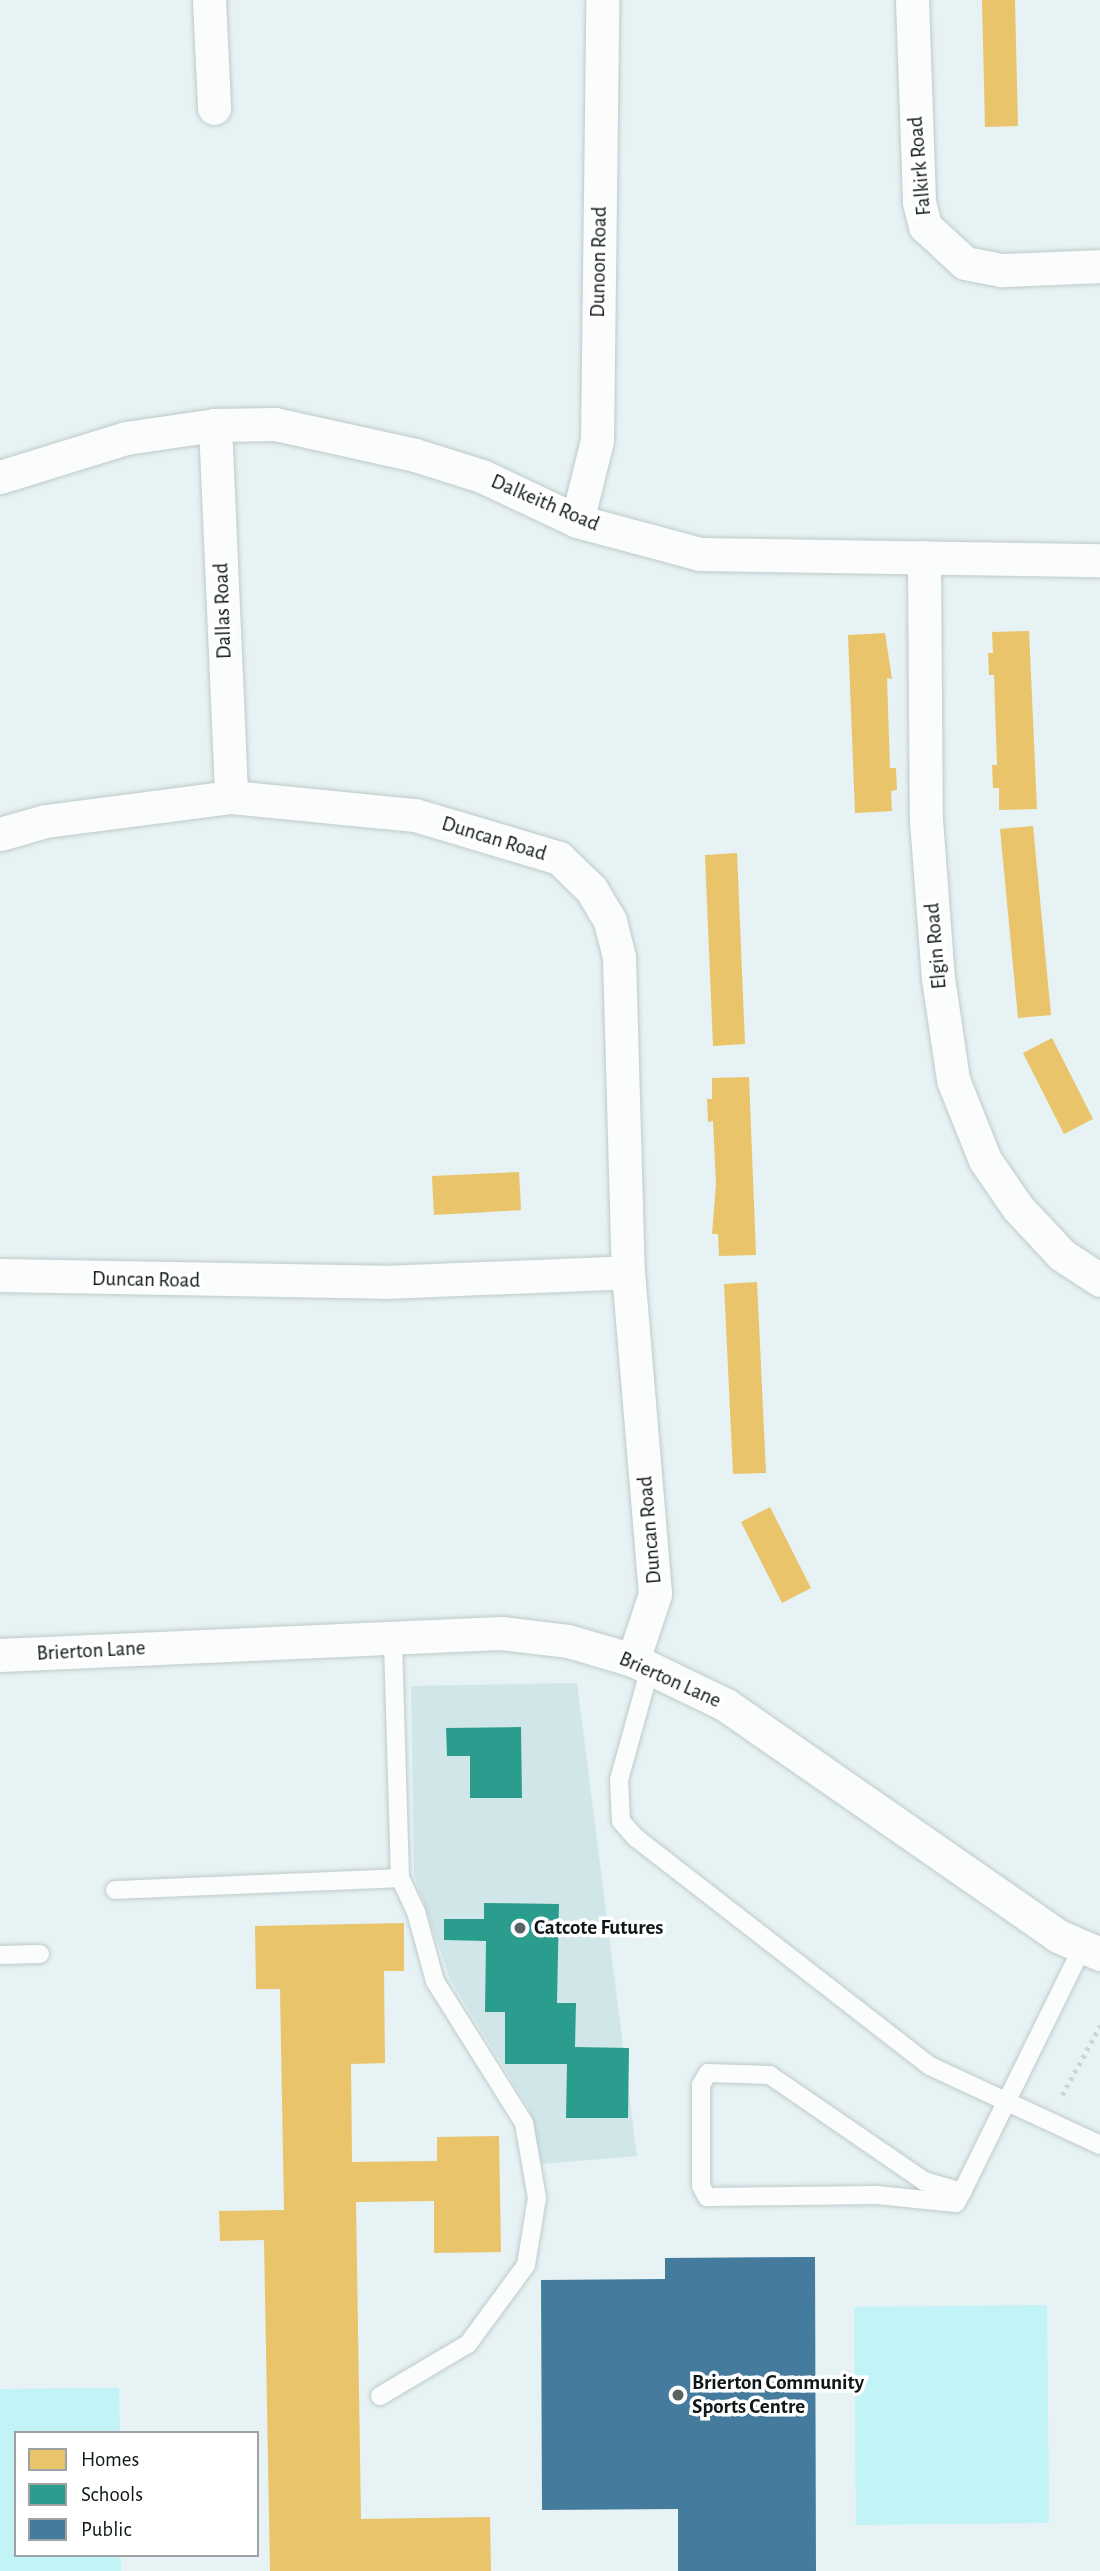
<!DOCTYPE html>
<html>
<head>
<meta charset="utf-8">
<style>
  body { margin:0 }
  #map { position:relative; width:1100px; height:2571px; overflow:hidden; background:#e6f2f3; font-family:"Alegreya Sans",sans-serif }
  div>[style] { position:absolute }
  [style*='--x'] { left:calc(var(--x)*1px); top:calc(var(--y)*1px); width:calc(var(--w)*1px); rotate:calc(var(--a)*1deg) }
  .built>* { inset:0; background:#d0e6e8 }
  .green>* { inset:0; background:#c1f3f7 }
  .homes>* { inset:0; background:#e9c46a }
  .schools>* { inset:0; background:#2a9d8f }
  .public>* { inset:0; background:#457b9d }
  .path>* { height:4.5px; margin-top:-2.25px; transform-origin:0; background:repeating-linear-gradient(90deg,#ced3d3 0 3.5px,transparent 0 8.5px) }
  .roads { filter:drop-shadow(0 0 2px #c0cacb) drop-shadow(0 0 2px #c0cacb) }
  .service>* { height:18px; margin:-9px; padding:0 9px; transform-origin:9px; border-radius:9px; background:#fbfdfd }
  .minor>* { height:33px; margin:-16.5px; padding:0 16.5px; transform-origin:16.5px; border-radius:16.5px; background:#fbfdfd }
  .dots>* { width:19px; height:19px; translate:-50% -50%; box-sizing:border-box; border:4px solid #fff; border-radius:50% }
  span { translate:-50% -50%; white-space:nowrap; text-align:center; line-height:1.15; -webkit-text-stroke:7px #fff; paint-order:stroke }
  .street-label { font-size:21px; color:#0f1718 }
  .poi-label { font-size:21px; color:#0f1718; font-weight:700 }
  .left { translate:0 -50%; text-align:left }
  .legend { position:absolute; left:14px; top:2431px; width:245px; height:126px; box-sizing:border-box; background:#fff; border:2px solid #9fa2a3; margin:0; padding:9px 12px; list-style:none; font-size:21px; color:#0f1718 }
  .legend li { display:flex; align-items:center; gap:14px; height:35px }
  .legend b { width:35px; border:2px solid #9fa2a3 }
</style>
</head>
<body>
<div id="map">
  <div class="built">
    <i style="clip-path:polygon(577px 1683px,637px 2156px,542px 2164px,529px 2108px,451px 1981px,414px 1875px,411px 1686px)"></i>
  </div>
  <div class="green">
    <i style="clip-path:polygon(1047px 2305px,1049px 2523px,856px 2525px,854px 2307px)"></i>
    <i style="clip-path:polygon(119px 2388px,120px 2433px,16px 2433px,16px 2555px,121px 2555px,121px 2571px,0 2571px,0 2389px)"></i>
  </div>
  <div class="homes">
    <i style="clip-path:polygon(982px 0,1015px 0,1018px 126px,985px 127px)"></i>
    <i style="clip-path:polygon(1029px 631px,1037px 809px,999px 810px,999px 788px,993px 788px,992px 765px,997px 765px,994px 675px,989px 675px,988px 653px,993px 653px,992px 632px)"></i>
    <i style="clip-path:polygon(885px 633px,892px 679px,887px 678px,890px 768px,896px 768px,897px 790px,891px 791px,892px 811px,855px 813px,848px 635px)"></i>
    <i style="clip-path:polygon(1033px 826px,1051px 1015px,1018px 1018px,1000px 829px)"></i>
    <i style="clip-path:polygon(737px 853px,745px 1044px,713px 1046px,705px 855px)"></i>
    <i style="clip-path:polygon(1052px 1038px,1093px 1119px,1064px 1134px,1023px 1053px)"></i>
    <i style="clip-path:polygon(749px 1077px,756px 1255px,719px 1256px,718px 1234px,712px 1234px,716px 1184px,713px 1121px,708px 1122px,707px 1099px,712px 1099px,712px 1078px)"></i>
    <i style="clip-path:polygon(519px 1172px,521px 1210px,434px 1215px,432px 1176px)"></i>
    <i style="clip-path:polygon(757px 1282px,766px 1473px,733px 1474px,724px 1284px)"></i>
    <i style="clip-path:polygon(770px 1507px,811px 1588px,782px 1603px,741px 1522px)"></i>
    <i style="clip-path:polygon(404px 1923px,404px 1971px,384px 1971px,385px 2063px,351px 2064px,352px 2162px,437px 2161px,437px 2137px,499px 2136px,501px 2252px,434px 2253px,434px 2201px,356px 2202px,361px 2519px,490px 2517px,491px 2571px,270px 2571px,264px 2240px,220px 2241px,219px 2211px,284px 2210px,280px 1989px,256px 1989px,255px 1926px)"></i>
  </div>
  <div class="schools">
    <i style="clip-path:polygon(521px 1727px,522px 1798px,470px 1798px,470px 1756px,447px 1756px,446px 1728px)"></i>
    <i style="clip-path:polygon(484px 1903px,559px 1904px,557px 2003px,576px 2003px,575px 2047px,629px 2048px,628px 2118px,566px 2118px,567px 2064px,505px 2064px,505px 2012px,485px 2012px,486px 1941px,444px 1940px,444px 1919px,484px 1919px)"></i>
  </div>
  <div class="public">
    <i style="clip-path:polygon(815px 2257px,816px 2571px,678px 2571px,678px 2509px,542px 2510px,541px 2280px,665px 2279px,665px 2258px)"></i>
  </div>
  <div class="path">
    <i style="--x:1062;--y:2095;--w:79;--a:-61.2"></i>
  </div>
  <div class="roads">
    <div class="service">
      <i style="--x:650;--y:1668;--w:116;--a:105.5"></i>
      <i style="--x:619;--y:1780;--w:41;--a:87.2"></i>
      <i style="--x:621;--y:1821;--w:23;--a:49"></i>
      <i style="--x:636;--y:1838;--w:372;--a:37.8"></i>
      <i style="--x:930;--y:2066;--w:187;--a:24.9"></i>
      <i style="--x:115;--y:1890;--w:285;--a:-2.4"></i>
      <i style="--x:400;--y:1878;--w:241;--a:-91.7"></i>
      <i style="--x:0;--y:1955;--w:40;--a:-1.4"></i>
      <i style="--x:962;--y:2192;--w:40;--a:-164"></i>
      <i style="--x:924;--y:2181;--w:187;--a:-145.5"></i>
      <i style="--x:770;--y:2075;--w:62;--a:-178.2"></i>
      <i style="--x:708;--y:2073;--w:14;--a:120"></i>
      <i style="--x:701;--y:2085;--w:101;--a:90"></i>
      <i style="--x:701;--y:2186;--w:13;--a:61"></i>
      <i style="--x:707;--y:2197;--w:170;--a:-0.7"></i>
      <i style="--x:877;--y:2195;--w:79;--a:5.8"></i>
      <i style="--x:956;--y:2203;--w:13;--a:-61"></i>
      <i style="--x:962;--y:2192;--w:272;--a:-63.8"></i>
      <i style="--x:380;--y:2396;--w:102;--a:-30.6"></i>
      <i style="--x:468;--y:2344;--w:98;--a:-53.7"></i>
      <i style="--x:526;--y:2265;--w:68;--a:-80.7"></i>
      <i style="--x:537;--y:2198;--w:76;--a:-99.8"></i>
      <i style="--x:524;--y:2123;--w:168;--a:-122.1"></i>
      <i style="--x:435;--y:1981;--w:72;--a:-105.4"></i>
      <i style="--x:416;--y:1912;--w:38;--a:-115"></i>
    </div>
    <div class="minor">
      <i style="--x:209;--y:0;--w:108;--a:87.3"></i>
      <i style="--x:912;--y:0;--w:202;--a:88"></i>
      <i style="--x:919;--y:202;--w:25;--a:76"></i>
      <i style="--x:925;--y:226;--w:54;--a:42.8"></i>
      <i style="--x:965;--y:263;--w:38;--a:11"></i>
      <i style="--x:1002;--y:270;--w:98;--a:-2.3"></i>
      <i style="--x:215;--y:425;--w:372;--a:87.5"></i>
      <i style="--x:0;--y:477;--w:132;--a:-17.2"></i>
      <i style="--x:126;--y:438;--w:90;--a:-8.3"></i>
      <i style="--x:215;--y:425;--w:60;--a:-1"></i>
      <i style="--x:275;--y:424;--w:143;--a:12.5"></i>
      <i style="--x:415;--y:455;--w:70;--a:17.4"></i>
      <i style="--x:482;--y:476;--w:105;--a:25.3"></i>
      <i style="--x:577;--y:521;--w:127;--a:15"></i>
      <i style="--x:700;--y:554;--w:400;--a:0.9"></i>
      <i style="--x:577;--y:521;--w:83;--a:-76.1"></i>
      <i style="--x:597;--y:440;--w:440;--a:-89.3"></i>
      <i style="--x:924;--y:557;--w:263;--a:89.6"></i>
      <i style="--x:926;--y:820;--w:158;--a:85.7"></i>
      <i style="--x:938;--y:978;--w:103;--a:81.6"></i>
      <i style="--x:953;--y:1080;--w:86;--a:68.2"></i>
      <i style="--x:985;--y:1160;--w:58;--a:55.5"></i>
      <i style="--x:1018;--y:1208;--w:64;--a:46.9"></i>
      <i style="--x:1062;--y:1255;--w:45;--a:33.3"></i>
      <i style="--x:0;--y:834;--w:48;--a:-15.8"></i>
      <i style="--x:46;--y:821;--w:187;--a:-7.4"></i>
      <i style="--x:231;--y:797;--w:185;--a:5.6"></i>
      <i style="--x:415;--y:815;--w:150;--a:16.6"></i>
      <i style="--x:559;--y:858;--w:45;--a:44.1"></i>
      <i style="--x:591;--y:889;--w:37;--a:59"></i>
      <i style="--x:610;--y:921;--w:37;--a:76"></i>
      <i style="--x:619;--y:957;--w:315;--a:88.4"></i>
      <i style="--x:628;--y:1272;--w:323;--a:85.2"></i>
      <i style="--x:655;--y:1594;--w:70;--a:108.4"></i>
      <i style="--x:0;--y:1275;--w:384;--a:1"></i>
      <i style="--x:384;--y:1282;--w:244;--a:-2.3"></i>
      <i style="--x:0;--y:1655;--w:501;--a:-2.51"></i>
      <i style="--x:501;--y:1633;--w:67;--a:6.8"></i>
      <i style="--x:568;--y:1641;--w:68;--a:16.3"></i>
      <i style="--x:633;--y:1660;--w:103;--a:25.8"></i>
      <i style="--x:726;--y:1705;--w:404;--a:34.8"></i>
      <i style="--x:1058;--y:1936;--w:46;--a:23.2"></i>
    </div>
  </div>
  <div class="dots">
    <i style="left:520px;top:1928px;background:#5a6465"></i>
    <i style="left:678px;top:2395px;background:#5a6465"></i>
  </div>
  <div class="street-label">
    <span style="left:920px;top:166px;rotate:-95deg">Falkirk Road</span>
    <span style="left:599px;top:262px;rotate:-89deg">Dunoon Road</span>
    <span style="left:545px;top:503px;rotate:23deg">Dalkeith Road</span>
    <span style="left:223px;top:611px;rotate:-92deg">Dallas Road</span>
    <span style="left:494px;top:839px;rotate:17deg">Duncan Road</span>
    <span style="left:936px;top:946px;rotate:-95deg">Elgin Road</span>
    <span style="left:146px;top:1280px;rotate:1deg">Duncan Road</span>
    <span style="left:650px;top:1530px;rotate:-95deg">Duncan Road</span>
    <span style="left:91px;top:1651px;rotate:-3deg">Brierton Lane</span>
    <span style="left:670px;top:1680px;rotate:24deg">Brierton Lane</span>
  </div>
  <div class="poi-label">
    <span class="left" style="left:534px;top:1928px">Catcote Futures</span>
    <span class="left" style="left:692px;top:2395px">Brierton Community<br>Sports Centre</span>
  </div>
  <ul class="legend">
  <li><b style="height:19px;background:#e9c46a"></b>Homes</li>
  <li><b style="height:19px;background:#2a9d8f"></b>Schools</li>
  <li><b style="height:19px;background:#457b9d"></b>Public</li>
  </ul>
</div>
</body>
</html>
